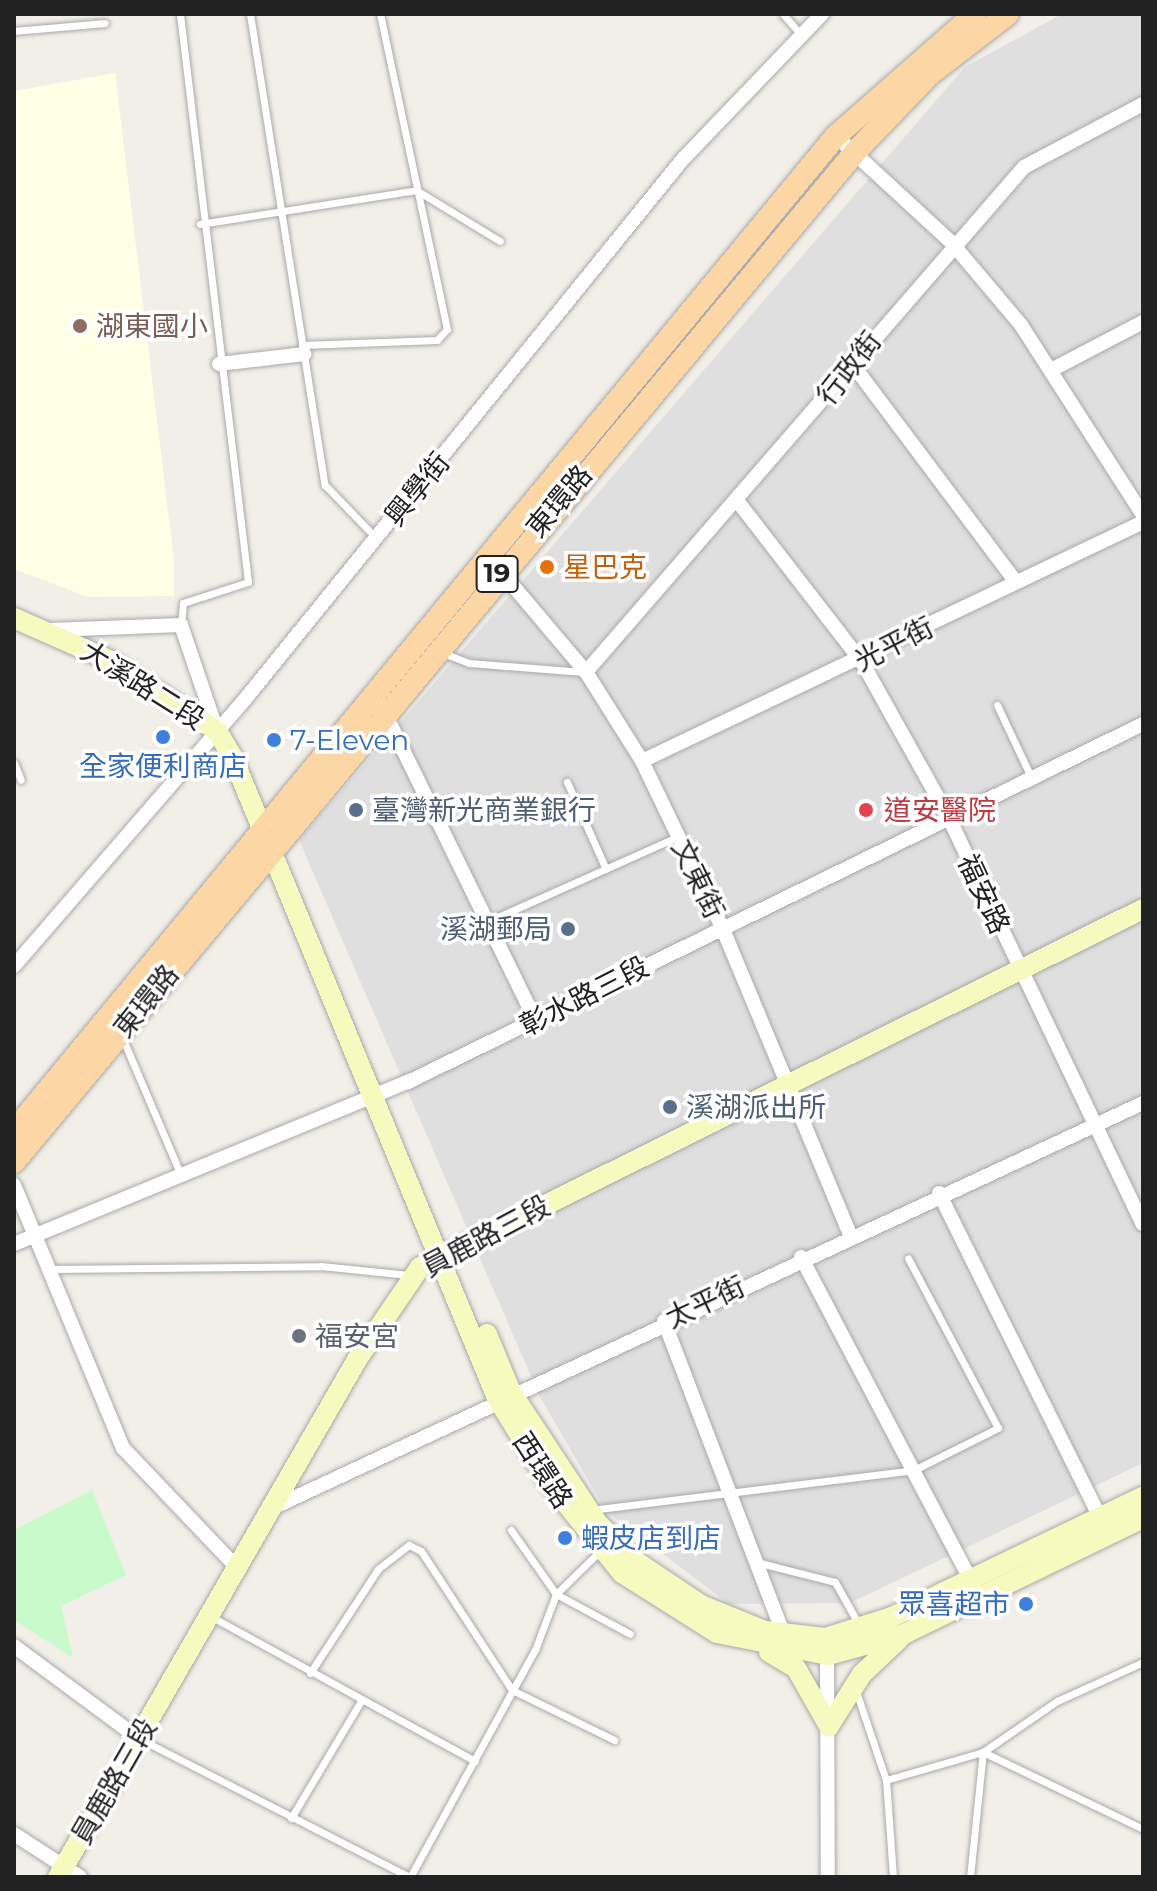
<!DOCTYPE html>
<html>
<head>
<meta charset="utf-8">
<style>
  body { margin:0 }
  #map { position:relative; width:1157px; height:1891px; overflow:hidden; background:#f2efe9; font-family:Montserrat,"Noto Sans TC",sans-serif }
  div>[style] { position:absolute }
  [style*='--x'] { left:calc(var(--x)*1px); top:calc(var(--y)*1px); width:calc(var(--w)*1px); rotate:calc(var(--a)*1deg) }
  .residential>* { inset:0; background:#e0dfdf }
  .education>* { inset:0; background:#ffffe5 }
  .park>* { inset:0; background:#c8facc }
  .roads { filter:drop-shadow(0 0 2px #a9a9a9) drop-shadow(0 0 2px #a9a9a9) }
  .lane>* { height:7px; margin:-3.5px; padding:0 3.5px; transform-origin:3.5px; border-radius:3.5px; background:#fff }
  .street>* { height:14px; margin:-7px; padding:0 7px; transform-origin:7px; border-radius:7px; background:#fff }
  .secondary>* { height:20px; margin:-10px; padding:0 10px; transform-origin:10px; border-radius:10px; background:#f7fabf }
  .primary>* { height:22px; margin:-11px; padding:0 11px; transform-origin:11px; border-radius:11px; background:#fcd6a4 }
  .dots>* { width:22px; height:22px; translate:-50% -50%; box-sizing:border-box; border:4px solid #fff; border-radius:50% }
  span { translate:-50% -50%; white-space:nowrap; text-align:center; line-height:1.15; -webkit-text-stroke:7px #fff; paint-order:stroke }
  .shield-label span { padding:2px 6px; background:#fff; border:2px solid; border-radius:6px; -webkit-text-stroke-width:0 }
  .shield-label { font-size:26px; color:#222; font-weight:700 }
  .education-label { font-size:28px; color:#785e54 }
  .left { translate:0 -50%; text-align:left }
  .street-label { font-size:28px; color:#222 }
  .food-label { font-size:28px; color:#c56008 }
  .shop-label { font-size:28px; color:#366cbe }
  .right { translate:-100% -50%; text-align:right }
  .service-label { font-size:28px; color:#4e5e75 }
  .health-label { font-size:28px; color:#be3a42 }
  .worship-label { font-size:28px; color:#5b616d }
  .frame { position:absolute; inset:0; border:16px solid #222; pointer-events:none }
</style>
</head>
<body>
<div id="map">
  <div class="residential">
    <i style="clip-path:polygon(1062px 14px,1143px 14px,1143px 1463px,850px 1603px,729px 1604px,606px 1511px,540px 1397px,299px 840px,965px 67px)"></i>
  </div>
  <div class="education">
    <i style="clip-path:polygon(115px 73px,174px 561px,174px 596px,88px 597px,14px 569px,14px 91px)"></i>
  </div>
  <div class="park">
    <i style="clip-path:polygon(92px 1490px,126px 1575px,61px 1606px,73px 1658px,14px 1620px,14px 1530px)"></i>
  </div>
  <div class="roads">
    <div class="lane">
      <i style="--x:180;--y:14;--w:572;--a:83.17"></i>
      <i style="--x:248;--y:582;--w:68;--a:162.1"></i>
      <i style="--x:183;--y:603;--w:22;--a:95"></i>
      <i style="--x:250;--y:14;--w:477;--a:81"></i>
      <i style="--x:325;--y:485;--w:72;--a:46.1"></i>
      <i style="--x:783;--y:14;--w:28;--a:49"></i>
      <i style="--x:14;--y:31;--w:91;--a:-5"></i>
      <i style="--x:200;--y:224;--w:219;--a:-8.9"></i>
      <i style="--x:416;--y:190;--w:98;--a:31.3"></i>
      <i style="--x:302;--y:345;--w:135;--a:-2.1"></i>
      <i style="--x:437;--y:340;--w:15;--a:-48"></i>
      <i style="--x:447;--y:329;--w:322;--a:-102"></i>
      <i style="--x:443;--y:653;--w:28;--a:21"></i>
      <i style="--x:469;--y:663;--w:115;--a:4.5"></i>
      <i style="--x:997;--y:705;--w:80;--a:64.7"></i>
      <i style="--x:14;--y:763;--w:18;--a:68"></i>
      <i style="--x:567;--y:782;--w:95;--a:65.9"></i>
      <i style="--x:489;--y:921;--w:206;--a:-24.1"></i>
      <i style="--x:122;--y:1037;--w:150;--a:66.9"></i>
      <i style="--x:51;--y:1269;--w:270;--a:-0.6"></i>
      <i style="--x:321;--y:1266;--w:88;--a:5.8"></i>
      <i style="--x:590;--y:1510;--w:326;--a:-7"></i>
      <i style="--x:914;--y:1470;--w:94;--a:-26.6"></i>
      <i style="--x:998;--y:1428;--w:192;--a:-117.9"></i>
      <i style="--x:511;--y:1530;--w:78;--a:54.9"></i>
      <i style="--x:556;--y:1594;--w:84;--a:28.4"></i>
      <i style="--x:756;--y:1562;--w:81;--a:14.2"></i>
      <i style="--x:835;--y:1582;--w:49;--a:60.8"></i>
      <i style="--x:212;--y:1617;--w:300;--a:28.7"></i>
      <i style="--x:310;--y:1673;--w:124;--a:-56.8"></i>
      <i style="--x:378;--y:1569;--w:39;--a:-38"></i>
      <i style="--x:409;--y:1545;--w:13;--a:27"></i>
      <i style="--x:421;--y:1551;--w:166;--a:56.8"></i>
      <i style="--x:512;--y:1690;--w:114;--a:26.1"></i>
      <i style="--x:856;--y:1691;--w:94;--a:71.4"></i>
      <i style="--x:140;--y:1739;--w:303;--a:27.1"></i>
      <i style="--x:291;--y:1818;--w:136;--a:-59.1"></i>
      <i style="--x:410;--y:1877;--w:259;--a:-61.2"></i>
      <i style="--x:535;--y:1650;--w:60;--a:-69.4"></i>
      <i style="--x:556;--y:1594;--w:63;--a:-44.4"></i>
      <i style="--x:893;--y:1877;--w:97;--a:-94.1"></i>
      <i style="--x:886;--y:1780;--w:101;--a:-16.1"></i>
      <i style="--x:983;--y:1752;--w:90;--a:-34.6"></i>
      <i style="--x:1057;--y:1701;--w:94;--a:-24.4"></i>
      <i style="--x:970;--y:1877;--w:126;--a:-84.1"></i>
      <i style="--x:983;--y:1752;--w:178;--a:25.7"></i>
    </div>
    <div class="street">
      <i style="--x:836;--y:136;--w:158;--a:42.7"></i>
      <i style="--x:952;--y:243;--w:107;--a:49.9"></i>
      <i style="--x:1021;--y:325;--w:226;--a:57.3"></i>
      <i style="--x:219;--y:364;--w:86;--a:-6.7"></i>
      <i style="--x:853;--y:365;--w:270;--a:53.1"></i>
      <i style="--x:1053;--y:369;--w:102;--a:-27.6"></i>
      <i style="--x:739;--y:503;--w:201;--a:52.3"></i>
      <i style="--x:862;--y:662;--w:176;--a:60.8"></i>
      <i style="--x:948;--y:816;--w:452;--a:64.5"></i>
      <i style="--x:498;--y:568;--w:136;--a:49.8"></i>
      <i style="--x:586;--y:672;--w:105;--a:57.8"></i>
      <i style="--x:642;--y:761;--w:184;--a:64.3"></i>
      <i style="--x:722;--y:927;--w:334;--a:67.4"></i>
      <i style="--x:51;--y:630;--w:130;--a:-2.2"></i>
      <i style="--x:181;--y:625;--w:112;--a:71.2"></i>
      <i style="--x:586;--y:672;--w:668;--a:-49.06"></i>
      <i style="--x:1024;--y:167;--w:135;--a:-27.9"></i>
      <i style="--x:383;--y:709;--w:347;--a:63.9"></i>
      <i style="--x:642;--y:761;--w:555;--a:-25.5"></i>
      <i style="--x:14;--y:966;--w:354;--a:-49.1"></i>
      <i style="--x:246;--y:698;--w:694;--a:-50.97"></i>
      <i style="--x:683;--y:159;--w:201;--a:-46.2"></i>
      <i style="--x:14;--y:1185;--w:285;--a:67.5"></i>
      <i style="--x:123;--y:1448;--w:168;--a:46.4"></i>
      <i style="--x:939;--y:1193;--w:369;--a:63.6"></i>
      <i style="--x:14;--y:1244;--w:426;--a:-22.4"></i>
      <i style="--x:408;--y:1082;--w:818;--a:-25.97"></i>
      <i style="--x:801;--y:1257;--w:372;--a:62.3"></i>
      <i style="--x:664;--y:1321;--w:339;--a:69.1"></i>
      <i style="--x:270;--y:1509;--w:963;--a:-24.94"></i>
      <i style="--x:14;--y:1646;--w:154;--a:36.6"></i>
      <i style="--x:827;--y:1646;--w:231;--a:89.8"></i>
      <i style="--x:14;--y:1834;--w:79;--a:33.1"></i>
    </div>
    <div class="secondary">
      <i style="--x:14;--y:618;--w:106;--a:23.9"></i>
      <i style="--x:111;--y:661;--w:127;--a:33.4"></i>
      <i style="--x:217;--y:731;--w:31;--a:59"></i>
      <i style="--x:233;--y:758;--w:692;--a:67.58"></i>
      <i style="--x:497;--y:1398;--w:97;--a:58.4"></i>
      <i style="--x:548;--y:1481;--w:118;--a:51.2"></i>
      <i style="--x:622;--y:1573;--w:112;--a:32.3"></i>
      <i style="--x:717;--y:1633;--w:113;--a:11.2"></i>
      <i style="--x:828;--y:1655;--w:79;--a:-15.4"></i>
      <i style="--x:904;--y:1634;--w:266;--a:-25.9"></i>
      <i style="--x:487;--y:1334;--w:63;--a:67.5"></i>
      <i style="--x:511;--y:1392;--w:154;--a:56.6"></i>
      <i style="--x:596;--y:1521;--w:51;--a:46.6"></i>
      <i style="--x:631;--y:1558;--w:84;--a:33.9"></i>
      <i style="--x:701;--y:1605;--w:69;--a:22.1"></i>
      <i style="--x:765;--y:1631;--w:60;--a:6.7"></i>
      <i style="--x:825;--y:1638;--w:70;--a:-17.4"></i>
      <i style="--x:892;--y:1617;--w:278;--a:-25.6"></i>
      <i style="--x:769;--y:1652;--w:31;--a:31"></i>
      <i style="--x:796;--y:1668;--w:67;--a:60.4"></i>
      <i style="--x:829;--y:1726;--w:62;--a:-57.6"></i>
      <i style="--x:862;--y:1674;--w:51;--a:-43.4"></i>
      <i style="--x:58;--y:1877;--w:599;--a:-59.97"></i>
      <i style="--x:358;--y:1358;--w:110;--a:-55.7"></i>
      <i style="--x:420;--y:1267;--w:807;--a:-26.34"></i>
    </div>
    <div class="primary">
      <i style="--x:14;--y:1131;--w:1291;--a:-50.44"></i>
      <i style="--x:836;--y:136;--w:185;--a:-41.3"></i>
      <i style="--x:14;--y:1162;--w:1316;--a:-50.21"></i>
      <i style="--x:856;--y:151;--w:107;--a:-46.1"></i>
      <i style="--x:930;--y:74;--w:98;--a:-37.6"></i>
    </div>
  </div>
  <div class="dots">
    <i style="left:80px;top:326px;background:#8d6e63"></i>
    <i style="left:547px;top:567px;background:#e8710a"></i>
    <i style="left:163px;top:737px;background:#3f7fe0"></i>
    <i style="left:274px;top:740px;background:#3f7fe0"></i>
    <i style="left:356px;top:810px;background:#5c6f8a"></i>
    <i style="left:866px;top:810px;background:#e0444e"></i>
    <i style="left:568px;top:929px;background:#5c6f8a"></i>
    <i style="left:670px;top:1107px;background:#5c6f8a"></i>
    <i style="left:299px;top:1336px;background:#6b7280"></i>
    <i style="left:565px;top:1538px;background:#3f7fe0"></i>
    <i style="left:1026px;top:1604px;background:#3f7fe0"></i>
  </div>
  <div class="shield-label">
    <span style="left:497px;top:574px">19</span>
  </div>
  <div class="education-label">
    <span class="left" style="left:96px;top:326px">湖東國小</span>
  </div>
  <div class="street-label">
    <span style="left:849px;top:368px;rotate:-52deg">行政街</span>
    <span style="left:417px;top:489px;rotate:-51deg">興學街</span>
    <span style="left:559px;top:501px;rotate:-50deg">東環路</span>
    <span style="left:894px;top:644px;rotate:-27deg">光平街</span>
    <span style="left:143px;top:685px;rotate:32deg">大溪路二段</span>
    <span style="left:698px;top:879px;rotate:64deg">文東街</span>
    <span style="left:984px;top:894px;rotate:65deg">福安路</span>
    <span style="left:584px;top:996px;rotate:-27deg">彰水路三段</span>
    <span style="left:146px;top:1001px;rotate:-51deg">東環路</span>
    <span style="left:486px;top:1236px;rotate:-28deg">員鹿路三段</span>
    <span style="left:705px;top:1302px;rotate:-25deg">太平街</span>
    <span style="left:543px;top:1470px;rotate:57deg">西環路</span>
    <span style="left:114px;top:1781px;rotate:-60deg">員鹿路三段</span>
  </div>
  <div class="food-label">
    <span class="left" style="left:563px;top:567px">星巴克</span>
  </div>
  <div class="shop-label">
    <span class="left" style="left:290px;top:740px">7-Eleven</span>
    <span style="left:163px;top:766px">全家便利商店</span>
    <span class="left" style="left:581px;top:1538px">蝦皮店到店</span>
    <span class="right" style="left:1010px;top:1604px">眾喜超市</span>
  </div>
  <div class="service-label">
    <span class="left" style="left:372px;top:810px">臺灣新光商業銀行</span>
    <span class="right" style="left:552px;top:929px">溪湖郵局</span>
    <span class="left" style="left:686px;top:1107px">溪湖派出所</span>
  </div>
  <div class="health-label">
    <span class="left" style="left:884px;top:810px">道安醫院</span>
  </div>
  <div class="worship-label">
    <span class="left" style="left:315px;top:1336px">福安宮</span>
  </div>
  <div class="frame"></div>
</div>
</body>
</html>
